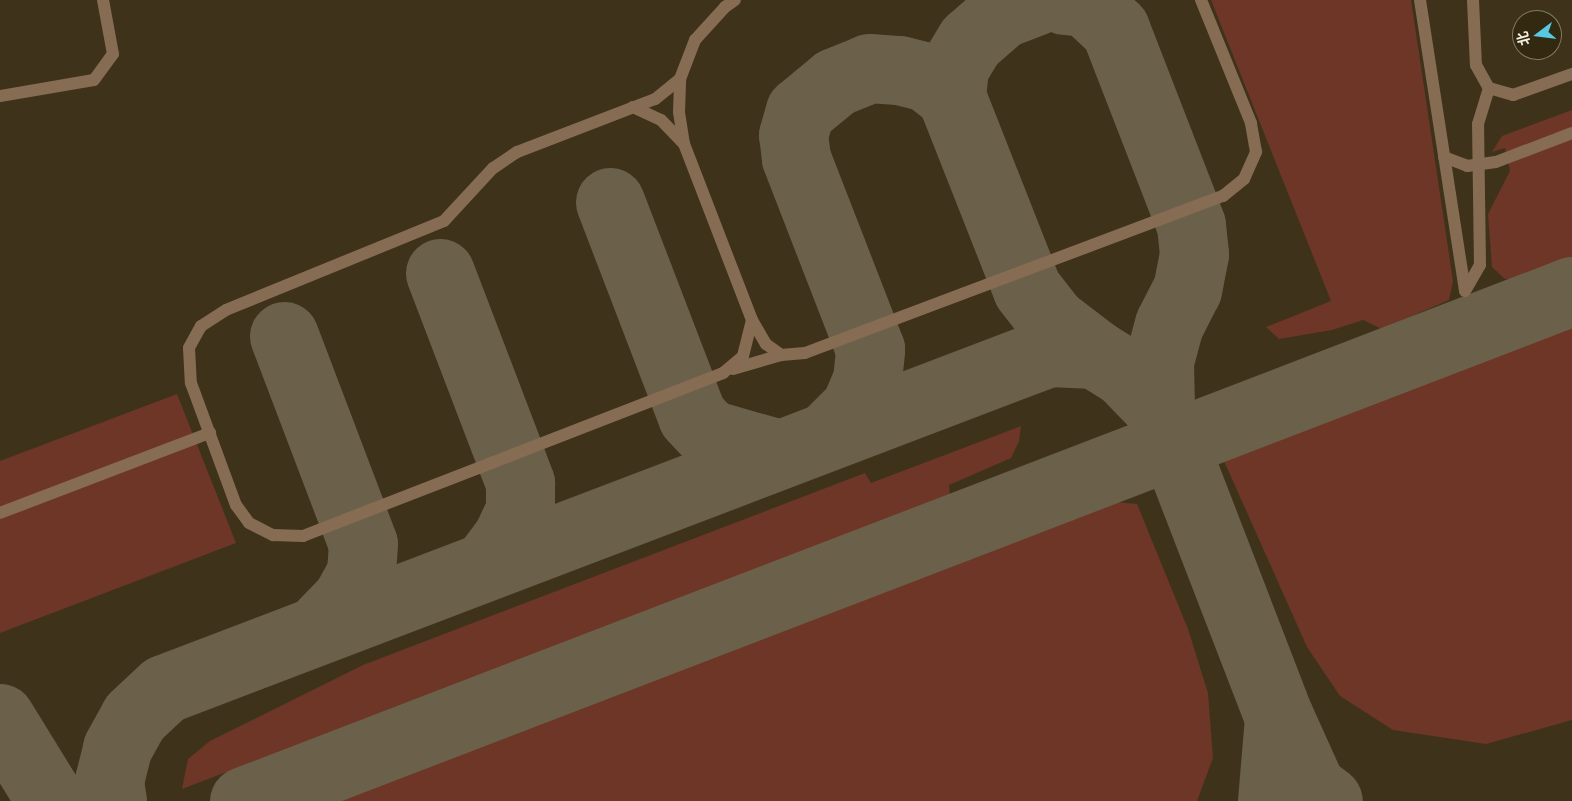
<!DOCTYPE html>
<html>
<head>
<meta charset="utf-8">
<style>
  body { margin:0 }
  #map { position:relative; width:1572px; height:801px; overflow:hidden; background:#3e331a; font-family:Lato,"Noto Sans SC",sans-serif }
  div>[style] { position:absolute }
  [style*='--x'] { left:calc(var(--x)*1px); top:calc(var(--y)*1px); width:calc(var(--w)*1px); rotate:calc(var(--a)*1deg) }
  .green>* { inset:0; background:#6d3626 }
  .taxiway>* { height:69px; margin:-34.5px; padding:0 34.5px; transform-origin:34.5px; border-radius:34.5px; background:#6b614a }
  .service>* { height:12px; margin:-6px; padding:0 6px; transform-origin:6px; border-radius:6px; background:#876c54 }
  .tertiary>* { height:12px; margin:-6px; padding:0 6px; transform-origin:6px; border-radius:6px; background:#876c54 }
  span { translate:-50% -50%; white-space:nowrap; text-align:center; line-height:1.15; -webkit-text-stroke:4.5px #332910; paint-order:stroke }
  .north { position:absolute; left:1512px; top:10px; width:50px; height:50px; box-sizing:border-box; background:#332910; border:1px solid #817964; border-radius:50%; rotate:255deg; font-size:14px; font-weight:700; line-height:20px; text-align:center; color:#f6f0e1 }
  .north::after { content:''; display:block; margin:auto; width:18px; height:22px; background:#57c9e2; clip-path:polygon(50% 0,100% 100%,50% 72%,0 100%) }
</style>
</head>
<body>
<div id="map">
  <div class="green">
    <i style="clip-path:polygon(1211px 0,1411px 0,1453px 281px,1449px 300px,1382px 329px,1363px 320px,1332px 330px,1279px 339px,1266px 327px,1331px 301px)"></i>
    <i style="clip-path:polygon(1572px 110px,1572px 262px,1528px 279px,1505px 279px,1492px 267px,1488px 214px,1510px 171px,1505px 148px,1492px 152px,1502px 136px)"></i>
    <i style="clip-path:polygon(1572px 327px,1572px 720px,1486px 744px,1393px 730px,1340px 696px,1307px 647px,1224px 461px)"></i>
    <i style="clip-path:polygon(177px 394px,236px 543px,0 633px,0 461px)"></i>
    <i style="clip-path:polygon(1021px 426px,1019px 441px,1011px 458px,949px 485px,950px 496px,182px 789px,188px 759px,210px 741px,363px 665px,865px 473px,871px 483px)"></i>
    <i style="clip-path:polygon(1116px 502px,1137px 504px,1188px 629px,1208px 693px,1213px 758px,1197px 801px,329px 801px)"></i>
  </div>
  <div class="taxiway">
    <i style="--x:1037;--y:0;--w:39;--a:159"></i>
    <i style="--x:1001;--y:14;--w:41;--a:138.9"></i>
    <i style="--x:970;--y:41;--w:31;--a:121"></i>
    <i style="--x:954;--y:68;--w:28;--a:96"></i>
    <i style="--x:951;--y:96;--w:207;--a:68.5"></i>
    <i style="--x:1027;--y:289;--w:41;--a:52"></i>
    <i style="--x:1052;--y:321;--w:54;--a:37.5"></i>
    <i style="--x:1064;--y:0;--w:22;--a:5"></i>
    <i style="--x:1086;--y:2;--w:40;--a:43"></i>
    <i style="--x:1115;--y:29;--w:210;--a:68.8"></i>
    <i style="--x:1191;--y:225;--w:29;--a:84"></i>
    <i style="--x:1194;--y:254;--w:36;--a:101"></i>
    <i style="--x:1187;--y:289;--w:39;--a:117"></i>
    <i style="--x:1169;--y:324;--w:39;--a:105"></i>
    <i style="--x:1159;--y:362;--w:47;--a:88.8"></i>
    <i style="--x:1160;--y:409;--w:330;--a:68.9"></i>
    <i style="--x:610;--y:202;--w:229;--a:69"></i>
    <i style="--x:692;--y:416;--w:25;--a:47"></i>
    <i style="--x:709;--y:434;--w:73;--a:15.9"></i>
    <i style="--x:440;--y:273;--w:225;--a:69.1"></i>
    <i style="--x:520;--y:483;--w:27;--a:90"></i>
    <i style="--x:520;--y:510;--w:31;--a:115"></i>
    <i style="--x:507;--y:538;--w:35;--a:127"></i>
    <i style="--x:284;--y:336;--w:222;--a:69.2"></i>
    <i style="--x:363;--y:544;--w:29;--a:94"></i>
    <i style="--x:361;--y:573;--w:31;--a:119"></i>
    <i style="--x:346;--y:600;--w:42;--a:134"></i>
    <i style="--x:828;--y:435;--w:38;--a:-45"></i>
    <i style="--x:855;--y:408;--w:30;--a:-67"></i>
    <i style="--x:867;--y:380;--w:31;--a:-84"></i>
    <i style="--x:870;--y:349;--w:205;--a:-111.2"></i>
    <i style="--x:796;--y:158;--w:23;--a:-97"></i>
    <i style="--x:793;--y:135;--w:25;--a:-74"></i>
    <i style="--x:800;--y:111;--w:45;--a:-39.6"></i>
    <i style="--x:835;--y:82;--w:37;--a:-22"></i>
    <i style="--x:869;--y:68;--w:30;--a:4"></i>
    <i style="--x:899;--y:70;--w:29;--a:14"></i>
    <i style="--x:927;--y:77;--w:31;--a:38"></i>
    <i style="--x:0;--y:718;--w:97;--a:58.4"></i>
    <i style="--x:112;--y:801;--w:20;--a:-99"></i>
    <i style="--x:109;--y:781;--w:34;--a:-76"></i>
    <i style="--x:117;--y:748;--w:35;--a:-61"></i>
    <i style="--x:134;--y:717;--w:41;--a:-43"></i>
    <i style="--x:164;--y:689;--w:947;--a:-20.85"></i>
    <i style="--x:1049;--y:352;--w:46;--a:2.5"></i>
    <i style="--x:1095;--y:354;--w:36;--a:32"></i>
    <i style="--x:1125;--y:373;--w:50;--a:45.8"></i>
    <i style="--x:244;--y:801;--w:1423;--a:-21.01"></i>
    <i style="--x:1272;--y:801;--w:84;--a:-85.2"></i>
    <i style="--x:1279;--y:717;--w:78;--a:65.7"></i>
    <i style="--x:1311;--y:788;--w:21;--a:37"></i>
  </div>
  <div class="service">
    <i style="--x:1420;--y:0;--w:294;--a:81.2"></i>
    <i style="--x:1473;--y:0;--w:65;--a:87.4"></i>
    <i style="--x:1476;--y:65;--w:26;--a:61"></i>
    <i style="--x:1489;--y:88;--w:25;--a:16"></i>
    <i style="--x:1513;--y:95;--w:63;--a:-19.6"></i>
    <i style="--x:680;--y:79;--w:32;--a:141"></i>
    <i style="--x:655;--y:99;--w:148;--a:159"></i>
    <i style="--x:517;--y:152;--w:29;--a:146"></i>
    <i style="--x:493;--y:168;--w:72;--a:132.8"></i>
    <i style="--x:444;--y:221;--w:235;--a:157.8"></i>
    <i style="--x:226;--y:310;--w:30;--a:147"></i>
    <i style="--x:201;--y:326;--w:25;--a:119"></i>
    <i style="--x:189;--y:348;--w:35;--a:87"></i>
    <i style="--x:191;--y:383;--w:130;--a:69.8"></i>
    <i style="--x:236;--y:505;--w:22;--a:54"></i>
    <i style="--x:249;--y:523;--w:27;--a:27"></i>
    <i style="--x:273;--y:535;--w:30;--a:2"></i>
    <i style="--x:303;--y:536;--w:451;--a:-21.2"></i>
    <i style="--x:723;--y:373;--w:26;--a:-40"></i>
    <i style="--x:743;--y:356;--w:37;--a:-76"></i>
    <i style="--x:752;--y:320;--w:189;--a:-111.1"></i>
    <i style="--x:684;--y:144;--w:32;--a:-99"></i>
    <i style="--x:679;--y:112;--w:33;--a:-88"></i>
    <i style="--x:680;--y:79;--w:42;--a:-69"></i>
    <i style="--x:695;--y:40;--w:45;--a:-47.7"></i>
    <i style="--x:725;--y:7;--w:12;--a:-35"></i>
    <i style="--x:633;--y:107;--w:31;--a:25"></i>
    <i style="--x:661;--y:120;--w:33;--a:46"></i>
    <i style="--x:1444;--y:157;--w:25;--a:21"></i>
    <i style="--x:1467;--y:166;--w:29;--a:-8"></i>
    <i style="--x:1496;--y:162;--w:81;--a:-20.9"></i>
    <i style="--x:1465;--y:291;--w:30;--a:-60"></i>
    <i style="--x:1480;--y:265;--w:141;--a:-90.8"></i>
    <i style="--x:1478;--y:124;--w:38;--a:-73"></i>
    <i style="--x:752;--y:320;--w:28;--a:60"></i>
    <i style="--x:766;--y:344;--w:19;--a:36"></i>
    <i style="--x:781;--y:355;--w:24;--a:-5"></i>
    <i style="--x:805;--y:353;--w:447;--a:-20.6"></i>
    <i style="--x:1223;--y:196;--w:27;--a:-39"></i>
    <i style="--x:1244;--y:179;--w:30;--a:-66"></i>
    <i style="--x:1256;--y:152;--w:29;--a:-100"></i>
    <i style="--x:1251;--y:123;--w:133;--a:-112.1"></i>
    <i style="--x:733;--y:369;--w:50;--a:-16.3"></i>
    <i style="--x:0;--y:513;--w:225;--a:-20.9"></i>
  </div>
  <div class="tertiary">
    <i style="--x:0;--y:96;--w:95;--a:-9.7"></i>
    <i style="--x:94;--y:80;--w:32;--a:-54"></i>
    <i style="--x:113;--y:54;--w:55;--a:-100.5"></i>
  </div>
  <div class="north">北</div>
</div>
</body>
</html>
